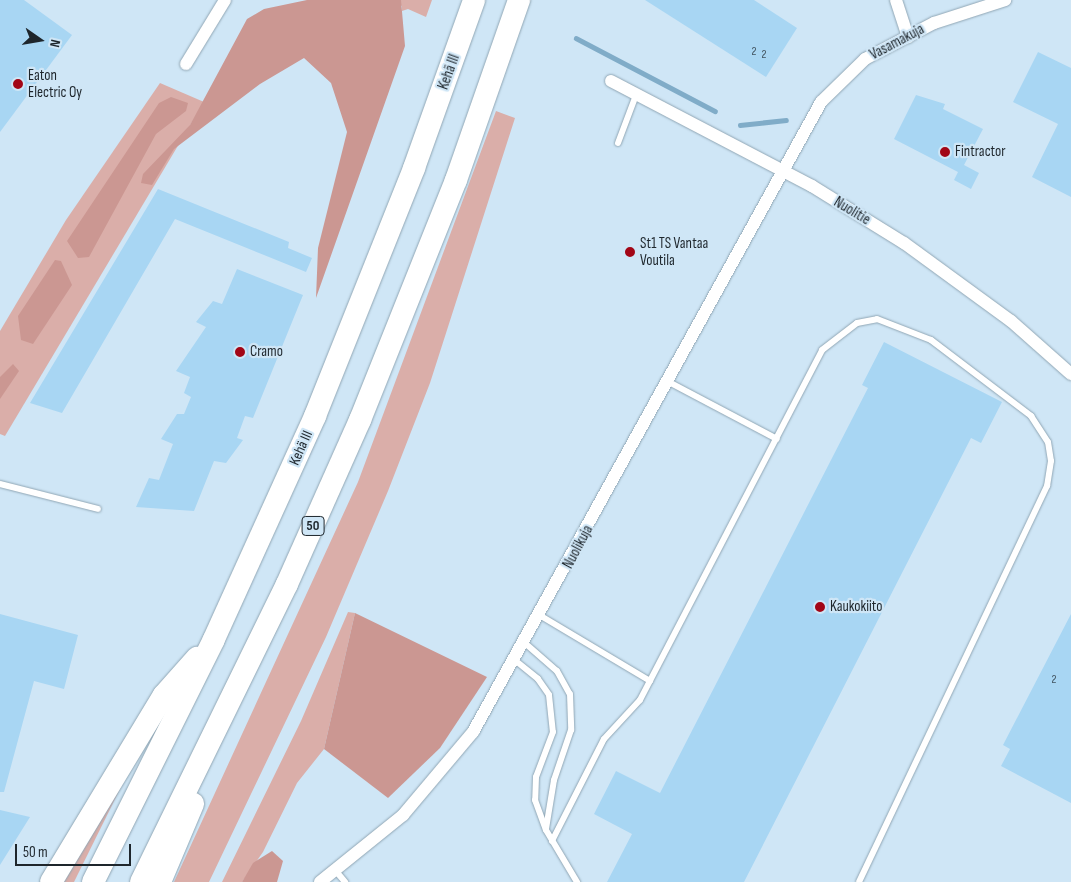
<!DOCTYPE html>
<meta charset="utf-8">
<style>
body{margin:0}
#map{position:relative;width:1071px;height:882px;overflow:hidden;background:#cfe6f6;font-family:"Sofia Sans Condensed",sans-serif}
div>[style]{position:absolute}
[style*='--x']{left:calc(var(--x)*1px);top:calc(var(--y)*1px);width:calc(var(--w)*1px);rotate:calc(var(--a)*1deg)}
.green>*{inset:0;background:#daaea9}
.forest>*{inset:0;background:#cb9792}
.stream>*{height:4.5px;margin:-2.25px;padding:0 2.25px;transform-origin:2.25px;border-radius:2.25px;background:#80acc8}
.building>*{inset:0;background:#a8d6f3}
.roads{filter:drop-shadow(0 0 1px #90a6b4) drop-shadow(0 0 1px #90a6b4)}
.lane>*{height:6px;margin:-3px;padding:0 3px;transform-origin:3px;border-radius:3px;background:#fff}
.street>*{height:12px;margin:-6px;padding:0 6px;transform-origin:6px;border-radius:6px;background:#fff}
.highway>*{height:22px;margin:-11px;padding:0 11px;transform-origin:11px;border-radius:11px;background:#fff}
.dots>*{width:14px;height:14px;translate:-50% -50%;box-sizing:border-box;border:2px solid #cfe6f6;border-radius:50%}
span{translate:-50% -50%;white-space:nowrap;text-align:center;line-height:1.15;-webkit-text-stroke:4.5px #cfe6f6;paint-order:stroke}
.number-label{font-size:12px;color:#40525e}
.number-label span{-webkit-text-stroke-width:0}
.shield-label span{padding:1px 4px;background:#cfe6f6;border:1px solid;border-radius:4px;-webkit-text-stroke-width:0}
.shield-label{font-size:14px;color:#1e262c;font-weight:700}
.street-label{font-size:15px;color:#1e262c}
.poi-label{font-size:15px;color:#1e262c}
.left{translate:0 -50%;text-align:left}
.north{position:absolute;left:15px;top:15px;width:50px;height:50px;-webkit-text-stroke:4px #cfe6f6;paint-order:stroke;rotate:103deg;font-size:14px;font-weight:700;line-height:20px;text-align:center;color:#1e262c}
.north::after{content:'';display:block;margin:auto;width:18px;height:22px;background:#1e262c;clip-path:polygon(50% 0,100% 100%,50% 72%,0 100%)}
.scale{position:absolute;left:15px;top:844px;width:116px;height:22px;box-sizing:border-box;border:2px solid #1e262c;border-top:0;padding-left:6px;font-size:15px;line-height:18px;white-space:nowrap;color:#1e262c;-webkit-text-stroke:4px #cfe6f6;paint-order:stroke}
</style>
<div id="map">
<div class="green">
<div style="clip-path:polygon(389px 0,432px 0,426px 17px,408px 9px,402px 11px,402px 6px)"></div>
<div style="clip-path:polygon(160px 83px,204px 102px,5px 436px,0 434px,0 331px,66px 220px)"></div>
<div style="clip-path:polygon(496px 111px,515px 118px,430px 383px,388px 491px,326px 637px,209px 882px,174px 882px,358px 482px)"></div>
<div style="clip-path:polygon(348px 612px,355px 613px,324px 749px,297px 783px,263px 852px,242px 882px,222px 882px,301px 721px)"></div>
<div style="clip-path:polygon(121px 787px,74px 882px,64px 882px)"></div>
</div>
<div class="forest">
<div style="clip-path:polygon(307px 0,401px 0,405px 46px,316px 298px,318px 248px,347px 132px,331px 83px,304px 58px,260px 84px,174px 149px,152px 185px,141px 183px,143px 174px,190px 125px,247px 19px,264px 9px)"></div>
<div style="clip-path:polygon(171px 97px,188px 103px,186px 111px,156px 134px,89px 257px,78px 258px,67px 241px,159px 103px)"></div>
<div style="clip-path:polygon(55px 260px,61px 261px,72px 285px,33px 344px,21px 340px,18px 316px)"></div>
<div style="clip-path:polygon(13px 364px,19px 371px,0 399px,0 377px)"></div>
<div style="clip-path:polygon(355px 613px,487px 677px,440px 748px,388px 798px,324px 749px)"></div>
<div style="clip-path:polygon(272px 851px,283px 861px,277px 882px,242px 882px,253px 863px)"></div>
</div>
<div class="stream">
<div style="--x:576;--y:38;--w:157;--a:27.7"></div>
<div style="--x:740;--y:125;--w:46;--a:-6.2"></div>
</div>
<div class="building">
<div style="clip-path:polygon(0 0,24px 0,72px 35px,0 132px)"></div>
<div style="clip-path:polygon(645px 0,754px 0,797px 28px,766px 77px)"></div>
<div style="clip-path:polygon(1038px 52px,1071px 68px,1071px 197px,1032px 177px,1058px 124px,1013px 102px)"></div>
<div style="clip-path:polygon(916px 95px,945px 104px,943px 109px,983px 129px,964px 165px,979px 173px,971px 189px,954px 180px,958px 172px,894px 139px)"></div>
<div style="clip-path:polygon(158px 189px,289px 242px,288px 248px,312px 258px,306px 272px,175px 219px,62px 413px,30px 403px)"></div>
<div style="clip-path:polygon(237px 269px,303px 295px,253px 418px,245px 416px,237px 438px,243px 440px,226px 463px,214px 461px,194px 511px,136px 507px,149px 478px,159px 480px,173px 444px,161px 439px,177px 414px,184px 414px,191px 397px,184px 393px,190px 377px,176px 371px,206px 327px,196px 322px,213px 301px,222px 304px)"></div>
<div style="clip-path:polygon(884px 342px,1002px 402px,981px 443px,971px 438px,744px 882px,607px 882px,632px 834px,594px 814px,616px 771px,660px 793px,868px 388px,862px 385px)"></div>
<div style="clip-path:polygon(0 614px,78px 635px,64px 689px,34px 681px,4px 792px,0 792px)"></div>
<div style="clip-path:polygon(1071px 614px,1071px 803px,1001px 766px,1010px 749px,1003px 745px)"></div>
<div style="clip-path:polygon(0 810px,30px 817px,0 865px)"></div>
</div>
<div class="roads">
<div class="lane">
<div style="--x:618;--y:143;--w:51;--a:-69.4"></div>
<div style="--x:667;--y:381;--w:124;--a:27.8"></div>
<div style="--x:0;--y:484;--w:101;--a:14.3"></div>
<div style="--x:541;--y:616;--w:127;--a:30.8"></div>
<div style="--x:526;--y:644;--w:41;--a:41.1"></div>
<div style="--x:557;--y:671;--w:26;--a:61"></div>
<div style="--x:570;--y:694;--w:36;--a:88"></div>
<div style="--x:571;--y:730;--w:53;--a:108.8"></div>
<div style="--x:554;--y:780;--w:50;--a:99.3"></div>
<div style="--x:516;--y:661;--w:28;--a:39"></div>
<div style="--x:538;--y:679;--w:19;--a:55"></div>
<div style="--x:549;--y:695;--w:37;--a:84"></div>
<div style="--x:553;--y:732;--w:48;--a:110.7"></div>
<div style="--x:536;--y:777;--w:23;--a:92"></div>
<div style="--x:535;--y:800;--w:32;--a:70"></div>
<div style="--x:546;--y:830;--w:61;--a:59.2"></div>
<div style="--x:552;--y:841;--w:114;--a:-63"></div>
<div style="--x:604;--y:739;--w:53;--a:-47.3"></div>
<div style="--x:640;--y:700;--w:394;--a:-62.5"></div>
<div style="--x:822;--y:350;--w:44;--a:-37.6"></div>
<div style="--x:857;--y:323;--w:20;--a:-11"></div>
<div style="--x:877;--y:319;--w:58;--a:21.3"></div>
<div style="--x:931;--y:340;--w:126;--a:37.2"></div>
<div style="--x:1031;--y:416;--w:31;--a:57"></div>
<div style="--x:1048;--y:442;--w:19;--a:81"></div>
<div style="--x:1051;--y:461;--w:25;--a:99"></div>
<div style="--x:1047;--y:486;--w:438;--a:115.4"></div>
<div style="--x:335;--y:870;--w:16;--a:50"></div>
</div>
<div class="street">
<div style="--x:896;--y:0;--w:39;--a:72"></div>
<div style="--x:186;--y:64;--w:75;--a:-58.6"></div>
<div style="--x:611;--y:81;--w:227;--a:27.6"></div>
<div style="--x:812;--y:186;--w:108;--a:31.8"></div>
<div style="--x:904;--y:243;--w:132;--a:36.1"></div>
<div style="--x:1011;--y:321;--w:80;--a:41.5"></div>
<div style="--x:320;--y:882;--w:107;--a:-38.9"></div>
<div style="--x:403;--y:815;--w:109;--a:-49.9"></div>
<div style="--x:473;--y:732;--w:720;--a:-61.08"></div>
<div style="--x:821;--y:102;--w:62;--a:-44.3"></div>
<div style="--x:865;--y:59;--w:78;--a:-27.6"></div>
<div style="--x:934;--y:23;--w:75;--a:-17.9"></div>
</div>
<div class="highway">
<div style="--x:51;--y:882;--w:218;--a:-58.9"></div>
<div style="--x:164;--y:695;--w:50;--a:-48.3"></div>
<div style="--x:93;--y:882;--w:271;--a:-63.5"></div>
<div style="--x:214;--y:639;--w:245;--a:-65.6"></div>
<div style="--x:315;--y:416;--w:267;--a:-68.2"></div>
<div style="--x:414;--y:168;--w:178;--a:-70.3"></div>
<div style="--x:141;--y:882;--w:332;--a:-63.9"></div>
<div style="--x:287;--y:584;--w:180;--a:-66"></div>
<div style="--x:360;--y:420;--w:258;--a:-68.2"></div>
<div style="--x:456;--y:180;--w:191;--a:-70.7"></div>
<div style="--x:160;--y:882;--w:85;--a:-67.1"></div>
</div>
</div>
<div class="dots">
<div style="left:18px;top:84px;background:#a20616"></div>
<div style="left:945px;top:152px;background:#a20616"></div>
<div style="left:630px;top:252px;background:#a20616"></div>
<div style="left:240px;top:352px;background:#a20616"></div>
<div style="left:820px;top:607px;background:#a20616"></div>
</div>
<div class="number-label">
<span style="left:754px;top:52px">2</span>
<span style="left:764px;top:55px">2</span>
<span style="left:1054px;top:680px">2</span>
</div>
<div class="shield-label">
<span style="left:313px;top:526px">50</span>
</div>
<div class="street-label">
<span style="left:897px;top:42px;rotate:-28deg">Vasamakuja</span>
<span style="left:449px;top:72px;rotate:-70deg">Kehä III</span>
<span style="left:852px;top:211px;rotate:31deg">Nuolitie</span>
<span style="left:301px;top:448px;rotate:-66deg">Kehä III</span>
<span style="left:578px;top:547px;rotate:-62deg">Nuolikuja</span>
</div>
<div class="poi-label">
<span class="left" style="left:28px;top:84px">Eaton<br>Electric Oy</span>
<span class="left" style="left:955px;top:152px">Fintractor</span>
<span class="left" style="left:640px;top:252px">St1 TS Vantaa<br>Voutila</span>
<span class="left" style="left:250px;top:352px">Cramo</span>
<span class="left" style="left:830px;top:607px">Kaukokiito</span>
</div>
<div class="north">N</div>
<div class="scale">50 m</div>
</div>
